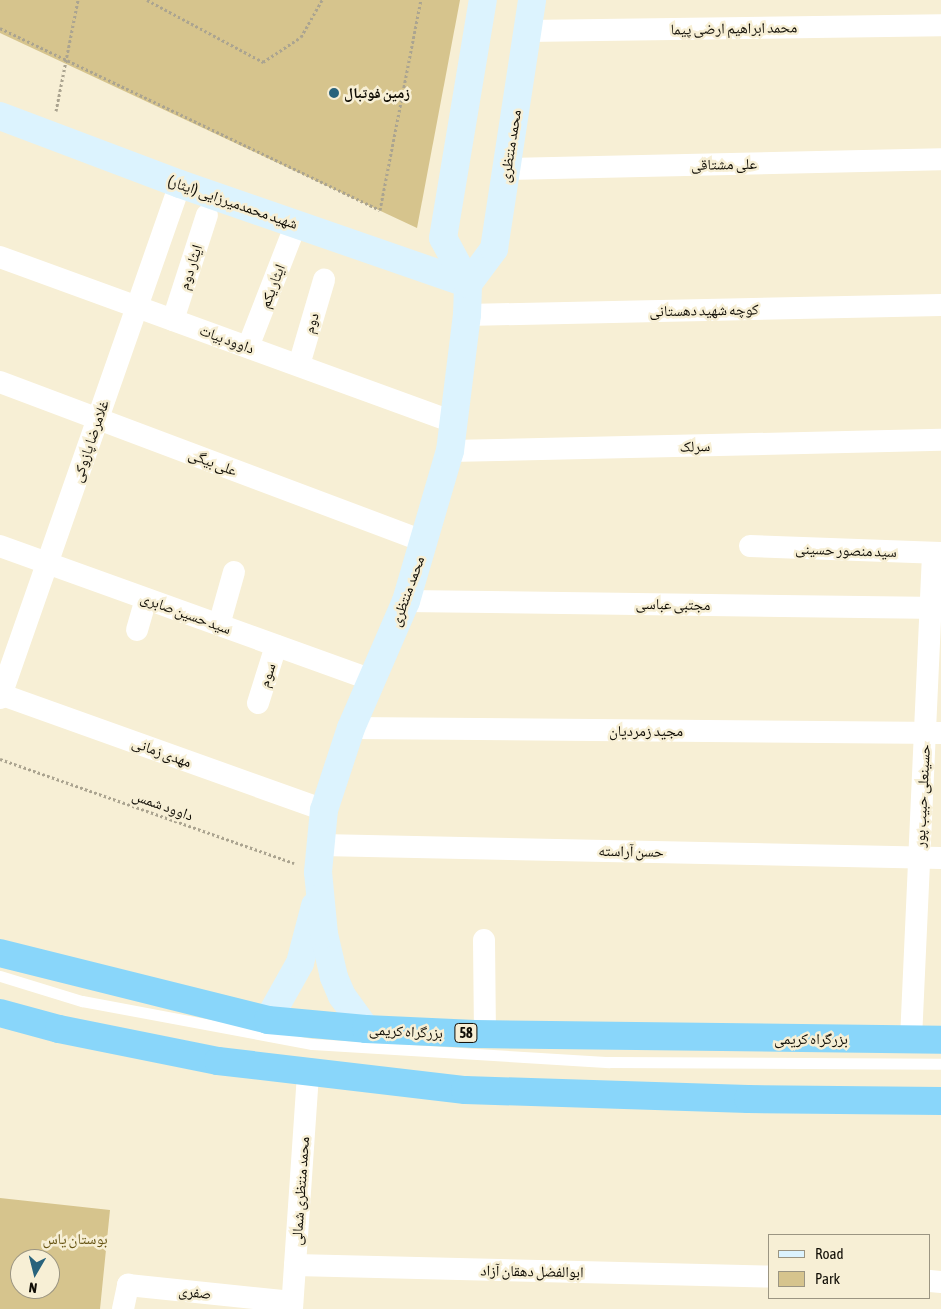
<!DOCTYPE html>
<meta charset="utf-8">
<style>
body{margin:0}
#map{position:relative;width:941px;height:1309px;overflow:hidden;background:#f7efd5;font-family:"Asap Condensed","Noto Naskh Arabic",sans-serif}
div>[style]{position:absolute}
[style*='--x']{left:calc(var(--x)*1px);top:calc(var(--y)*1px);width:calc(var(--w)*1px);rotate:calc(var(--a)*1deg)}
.green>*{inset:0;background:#d6c48d}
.path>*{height:3px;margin-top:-1.5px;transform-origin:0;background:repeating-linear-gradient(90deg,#aba490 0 2.5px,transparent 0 5px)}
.lane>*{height:11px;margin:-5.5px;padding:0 5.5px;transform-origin:5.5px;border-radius:5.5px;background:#fff}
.street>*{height:22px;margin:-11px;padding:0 11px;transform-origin:11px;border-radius:11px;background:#fff}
.secondary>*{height:28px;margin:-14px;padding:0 14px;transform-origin:14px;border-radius:14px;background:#dcf3fe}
.highway>*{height:28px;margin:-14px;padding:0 14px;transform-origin:14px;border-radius:14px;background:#89d6fa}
.dots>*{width:14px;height:14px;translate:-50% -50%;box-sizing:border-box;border:2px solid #f7efd5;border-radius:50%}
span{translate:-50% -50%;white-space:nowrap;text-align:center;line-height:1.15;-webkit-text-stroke:5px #f7efd5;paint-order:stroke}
.shield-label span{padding:1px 4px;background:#f7efd5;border:1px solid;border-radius:4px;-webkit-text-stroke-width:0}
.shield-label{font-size:14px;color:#100d05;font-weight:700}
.street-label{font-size:15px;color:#100d05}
.poi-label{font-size:15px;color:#100d05;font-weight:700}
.left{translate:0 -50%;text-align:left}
.park-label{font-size:15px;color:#675413}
.legend{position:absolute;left:768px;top:1234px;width:162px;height:65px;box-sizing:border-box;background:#f7efd5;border:1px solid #9b9582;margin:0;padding:6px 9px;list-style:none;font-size:15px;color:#100d05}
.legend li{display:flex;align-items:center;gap:10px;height:25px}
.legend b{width:25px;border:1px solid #9b9582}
.north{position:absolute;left:10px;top:1249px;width:50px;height:50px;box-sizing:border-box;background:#f7efd5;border:1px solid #9b9582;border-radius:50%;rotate:188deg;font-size:14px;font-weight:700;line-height:20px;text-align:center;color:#100d05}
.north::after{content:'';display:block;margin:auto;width:18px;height:22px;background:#29637c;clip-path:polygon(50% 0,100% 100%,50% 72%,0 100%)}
</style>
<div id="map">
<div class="green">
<div style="clip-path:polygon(0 0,460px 0,417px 228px,0 33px)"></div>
<div style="clip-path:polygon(evenodd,0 1198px,110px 1210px,100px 1309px,0 1309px,0 1198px,20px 1259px,50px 1259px,50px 1289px,20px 1289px,20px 1259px)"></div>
</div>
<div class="path">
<div style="--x:147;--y:0;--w:132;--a:28.1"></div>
<div style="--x:263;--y:62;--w:45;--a:-33.3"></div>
<div style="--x:301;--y:37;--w:43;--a:-60.4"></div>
<div style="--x:0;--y:28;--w:421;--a:25.6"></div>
<div style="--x:380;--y:210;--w:214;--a:-79"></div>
<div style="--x:56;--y:111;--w:113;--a:-78.8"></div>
<div style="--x:0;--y:759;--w:312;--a:19.5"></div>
</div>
<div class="lane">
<div style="--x:0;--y:976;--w:86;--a:17"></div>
<div style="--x:82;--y:1001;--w:234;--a:10.6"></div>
<div style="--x:312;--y:1044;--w:298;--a:3.5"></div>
<div style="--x:609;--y:1062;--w:332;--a:0.3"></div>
</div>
<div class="street">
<div style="--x:527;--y:31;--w:414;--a:-0.8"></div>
<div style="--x:506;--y:169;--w:435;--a:-1.3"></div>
<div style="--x:0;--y:257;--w:482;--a:20"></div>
<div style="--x:467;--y:315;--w:474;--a:-1.2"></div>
<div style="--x:173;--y:320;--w:110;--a:-72.1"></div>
<div style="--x:248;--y:347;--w:132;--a:-68.7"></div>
<div style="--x:299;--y:365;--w:89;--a:-73.6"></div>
<div style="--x:0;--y:382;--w:454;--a:20.6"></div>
<div style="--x:450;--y:451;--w:491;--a:-1.3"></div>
<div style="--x:0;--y:546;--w:395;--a:19.8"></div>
<div style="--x:750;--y:546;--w:191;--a:2.1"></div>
<div style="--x:406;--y:601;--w:535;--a:0.75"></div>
<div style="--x:219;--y:625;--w:55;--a:-74.2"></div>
<div style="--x:137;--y:630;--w:32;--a:-74"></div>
<div style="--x:0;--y:694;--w:344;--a:19.7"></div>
<div style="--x:0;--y:698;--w:545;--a:-70.7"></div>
<div style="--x:258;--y:703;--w:60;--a:-72.5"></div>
<div style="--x:351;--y:728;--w:590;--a:0.49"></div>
<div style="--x:321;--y:845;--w:620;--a:1.2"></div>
<div style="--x:484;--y:940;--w:94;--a:89.4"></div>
<div style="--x:911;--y:1039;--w:486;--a:-87.4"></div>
<div style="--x:295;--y:1265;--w:475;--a:1.4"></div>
<div style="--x:930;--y:1281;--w:11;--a:5"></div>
<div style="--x:123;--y:1309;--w:25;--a:-78"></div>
<div style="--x:128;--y:1285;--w:165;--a:5.9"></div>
<div style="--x:292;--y:1309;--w:237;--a:-86.1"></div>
</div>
<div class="secondary">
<div style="--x:0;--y:116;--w:192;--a:20.7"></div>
<div style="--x:180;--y:184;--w:305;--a:19.1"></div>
<div style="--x:468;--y:284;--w:44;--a:-53.4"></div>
<div style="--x:494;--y:249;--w:252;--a:-81.3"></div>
<div style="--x:268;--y:1020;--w:65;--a:-60.7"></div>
<div style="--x:300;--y:963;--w:59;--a:-75.3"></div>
<div style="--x:366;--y:1029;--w:41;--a:-126"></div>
<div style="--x:342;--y:996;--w:21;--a:-113"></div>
<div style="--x:334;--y:977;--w:44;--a:-103.1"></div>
<div style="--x:324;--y:934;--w:62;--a:-95.5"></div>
<div style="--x:318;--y:872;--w:62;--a:-84.5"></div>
<div style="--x:324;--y:810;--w:86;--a:-71.8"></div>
<div style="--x:351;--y:728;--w:138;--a:-66.6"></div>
<div style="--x:406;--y:601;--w:156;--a:-73.7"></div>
<div style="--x:450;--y:451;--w:137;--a:-82.9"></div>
<div style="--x:467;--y:315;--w:31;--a:-88"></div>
<div style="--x:468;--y:284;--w:52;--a:-118.5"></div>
<div style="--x:443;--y:238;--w:241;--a:-80.5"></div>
</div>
<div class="highway">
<div style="--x:0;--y:953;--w:276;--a:14"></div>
<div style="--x:268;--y:1020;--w:98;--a:5.2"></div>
<div style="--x:366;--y:1029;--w:109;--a:2.6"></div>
<div style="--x:475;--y:1034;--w:466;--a:0.7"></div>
<div style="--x:0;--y:1013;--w:61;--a:15.2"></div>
<div style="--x:59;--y:1029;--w:162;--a:11.4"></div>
<div style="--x:218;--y:1061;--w:249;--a:6.7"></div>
<div style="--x:465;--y:1090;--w:283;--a:1.8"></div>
<div style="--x:748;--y:1099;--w:193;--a:0.6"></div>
</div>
<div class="dots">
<div style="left:334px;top:93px;background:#29637c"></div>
</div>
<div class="shield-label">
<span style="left:466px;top:1033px">58</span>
</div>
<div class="street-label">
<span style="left:734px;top:28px;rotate:-1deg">محمد ابراهیم ارضی پیما</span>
<span style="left:510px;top:146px;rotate:-81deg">محمد منتظری</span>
<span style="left:724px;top:164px;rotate:-1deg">علی مشتاقی</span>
<span style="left:233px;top:202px;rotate:19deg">شهید محمدمیرزایی (ایثار)</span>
<span style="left:190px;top:267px;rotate:-72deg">ایثار دوم</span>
<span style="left:272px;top:286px;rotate:-69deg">ایثار یکم</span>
<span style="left:704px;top:310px;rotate:-1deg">کوچه شهید دهستانی</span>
<span style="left:311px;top:323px;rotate:-74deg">دوم</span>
<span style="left:227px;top:339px;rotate:20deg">داوود بیات</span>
<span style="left:90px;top:441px;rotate:-71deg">غلامرضا پازوکی</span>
<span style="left:695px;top:446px;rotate:-1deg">سرلک</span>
<span style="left:213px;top:462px;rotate:21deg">علی بیگی</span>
<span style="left:846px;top:550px;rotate:2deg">سید منصور حسینی</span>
<span style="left:407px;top:591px;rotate:-70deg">محمد منتظری</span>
<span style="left:673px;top:604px;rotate:1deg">مجتبی عباسی</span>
<span style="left:186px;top:613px;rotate:20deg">سید حسین صابری</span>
<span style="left:267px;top:675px;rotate:-72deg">سوم</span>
<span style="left:646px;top:731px">مجید زمردیان</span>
<span style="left:162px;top:752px;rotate:20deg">مهدی زمانی</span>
<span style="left:922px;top:796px;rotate:-87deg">حسینعلی حبیب پور</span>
<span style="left:163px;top:805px;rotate:20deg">داوود شمس</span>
<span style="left:631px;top:851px;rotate:1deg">حسن آراسته</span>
<span style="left:406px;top:1031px;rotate:3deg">بزرگراه کریمی</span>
<span style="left:811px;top:1039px">بزرگراه کریمی</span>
<span style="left:300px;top:1191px;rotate:-86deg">محمد منتظری شمالی</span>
<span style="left:532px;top:1271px;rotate:1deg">ابوالفضل دهقان آزاد</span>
<span style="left:195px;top:1292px;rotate:6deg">صفری</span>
</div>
<div class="poi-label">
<span class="left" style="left:344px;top:93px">زمین فوتبال</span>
</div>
<div class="park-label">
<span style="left:75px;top:1239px">بوستان یاس</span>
</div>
<ul class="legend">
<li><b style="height:6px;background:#dcf3fe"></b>Road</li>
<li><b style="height:14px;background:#d6c48d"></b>Park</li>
</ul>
<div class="north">N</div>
</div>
